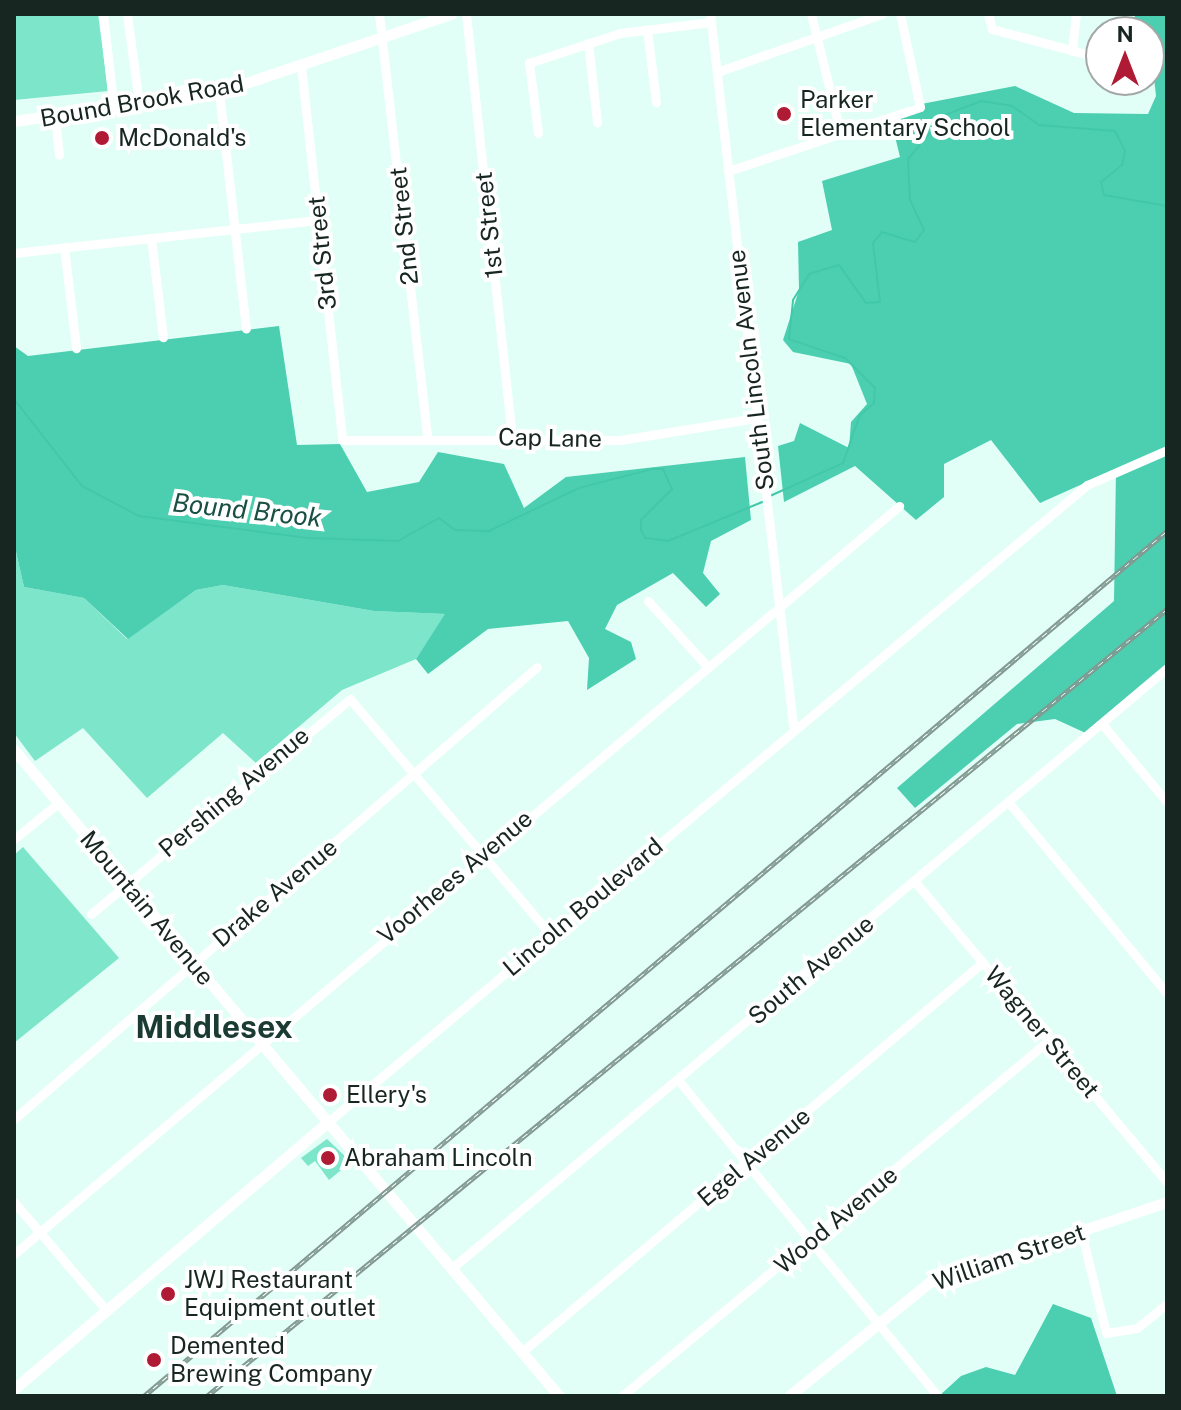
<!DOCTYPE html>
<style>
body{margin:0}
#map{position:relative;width:1181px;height:1410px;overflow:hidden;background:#e1fff6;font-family:"Public Sans",sans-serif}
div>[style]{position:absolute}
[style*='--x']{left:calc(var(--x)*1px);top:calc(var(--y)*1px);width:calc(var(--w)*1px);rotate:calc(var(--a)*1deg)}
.green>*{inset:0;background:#7ce5ca}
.forest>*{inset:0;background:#4ccfb1}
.stream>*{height:2px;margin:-1px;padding:0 1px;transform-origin:1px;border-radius:1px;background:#42c8a9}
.minor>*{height:9px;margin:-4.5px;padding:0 4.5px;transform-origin:4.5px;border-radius:4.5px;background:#fff}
.major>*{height:11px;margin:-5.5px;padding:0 5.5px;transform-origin:5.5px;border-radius:5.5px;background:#fff}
.rail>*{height:5px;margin-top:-2.5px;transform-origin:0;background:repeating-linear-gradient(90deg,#fff 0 6px,#829992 0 12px);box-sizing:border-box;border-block:2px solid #829992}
.dots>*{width:22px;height:22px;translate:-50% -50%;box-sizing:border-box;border:4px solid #fff;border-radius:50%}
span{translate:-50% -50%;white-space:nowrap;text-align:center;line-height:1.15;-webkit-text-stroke:8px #fff;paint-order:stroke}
.poi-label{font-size:24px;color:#182622}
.left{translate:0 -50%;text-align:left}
.street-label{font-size:24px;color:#182622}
.water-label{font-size:26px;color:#1a5044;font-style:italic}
.district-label{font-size:32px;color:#1a3b32;font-weight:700}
.frame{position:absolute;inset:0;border:16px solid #182622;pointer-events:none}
.north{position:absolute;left:1085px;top:16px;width:80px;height:80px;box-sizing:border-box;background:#fff;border:2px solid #a3a8a7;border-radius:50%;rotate:0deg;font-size:22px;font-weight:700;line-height:32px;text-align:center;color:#182622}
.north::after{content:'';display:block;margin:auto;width:28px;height:36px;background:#af1b35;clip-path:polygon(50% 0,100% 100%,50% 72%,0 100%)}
</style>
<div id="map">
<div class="green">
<div style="clip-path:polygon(14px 14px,98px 14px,108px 91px,14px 100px)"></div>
<div style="clip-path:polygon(14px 543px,24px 587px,84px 598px,127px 639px,196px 590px,223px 585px,374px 611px,446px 614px,416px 659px,342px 690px,256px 763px,223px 733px,147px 798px,83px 728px,35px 761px,14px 733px)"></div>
<div style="clip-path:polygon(23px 847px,119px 958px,14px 1043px,14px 855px)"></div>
<div style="clip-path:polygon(327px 1139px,351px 1162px,329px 1180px,315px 1161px,308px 1166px,301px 1158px)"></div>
</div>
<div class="forest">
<div style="clip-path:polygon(1134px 14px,1167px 14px,1167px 670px,1090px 735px,1055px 719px,1017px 724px,915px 808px,897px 788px,1114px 601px,1116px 469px,1040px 503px,991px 440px,944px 464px,944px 497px,916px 520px,855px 466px,784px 502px,778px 446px,794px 441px,800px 423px,849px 448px,851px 422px,867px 404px,851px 364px,793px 352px,783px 340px,799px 290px,798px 242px,832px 230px,822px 181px,900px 157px,891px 120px,911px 106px,1015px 86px,1074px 113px,1148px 114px,1156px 96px,1149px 32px,1139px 32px)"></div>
<div style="clip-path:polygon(279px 326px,297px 445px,340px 444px,367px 492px,419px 482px,438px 452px,504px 464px,524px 508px,566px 477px,745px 457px,751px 520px,711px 541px,703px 573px,720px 594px,706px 607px,673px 573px,617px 605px,605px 629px,631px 642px,636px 659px,587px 690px,589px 658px,568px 621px,488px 629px,428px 674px,416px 659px,445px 614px,374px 611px,223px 585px,196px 590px,128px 639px,84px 598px,24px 587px,14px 543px,14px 346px,28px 356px)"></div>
<div style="clip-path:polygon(1053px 1304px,1091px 1318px,1117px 1396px,939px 1396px,961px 1376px,986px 1367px,1015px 1375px)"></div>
</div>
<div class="stream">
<div style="--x:14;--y:399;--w:110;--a:52"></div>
<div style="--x:82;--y:486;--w:64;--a:27.8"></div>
<div style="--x:139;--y:516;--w:170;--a:7.4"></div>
<div style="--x:308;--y:538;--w:90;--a:1.9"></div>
<div style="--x:398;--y:541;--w:47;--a:-29.3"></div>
<div style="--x:439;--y:518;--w:20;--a:37"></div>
<div style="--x:455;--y:530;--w:34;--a:2"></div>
<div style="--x:489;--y:531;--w:100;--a:-25.5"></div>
<div style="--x:579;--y:488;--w:75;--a:-14.6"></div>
<div style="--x:652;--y:469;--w:11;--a:0"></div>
<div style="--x:663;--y:469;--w:22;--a:66"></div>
<div style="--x:672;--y:489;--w:44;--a:135"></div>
<div style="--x:641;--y:520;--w:10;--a:90"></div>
<div style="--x:641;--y:530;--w:9;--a:63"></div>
<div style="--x:645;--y:538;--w:23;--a:7"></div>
<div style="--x:668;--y:541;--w:102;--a:-22.5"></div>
<div style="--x:770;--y:496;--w:80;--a:-24.3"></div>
<div style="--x:843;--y:463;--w:51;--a:-70.5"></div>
<div style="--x:860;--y:415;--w:18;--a:-41"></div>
<div style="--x:874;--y:403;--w:15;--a:-86"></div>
<div style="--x:875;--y:388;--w:42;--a:-135"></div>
<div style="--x:845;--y:358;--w:59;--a:-161.3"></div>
<div style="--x:789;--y:339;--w:39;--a:-84"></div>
<div style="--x:793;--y:300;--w:31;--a:-58"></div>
<div style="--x:809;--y:274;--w:31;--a:-17"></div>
<div style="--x:839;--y:265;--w:47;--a:54.6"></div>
<div style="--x:866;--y:303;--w:14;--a:-4"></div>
<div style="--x:880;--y:302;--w:59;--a:-96.8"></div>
<div style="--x:873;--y:243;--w:14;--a:-51"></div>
<div style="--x:882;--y:232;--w:34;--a:17"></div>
<div style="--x:915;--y:242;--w:15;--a:-53"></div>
<div style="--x:924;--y:230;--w:33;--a:-115"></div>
<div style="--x:910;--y:200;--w:41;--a:-92.8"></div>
<div style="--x:908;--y:159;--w:57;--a:-49.9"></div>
<div style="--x:945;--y:115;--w:39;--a:-21"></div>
<div style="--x:981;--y:101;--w:31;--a:9"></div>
<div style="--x:1012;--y:106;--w:33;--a:35"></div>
<div style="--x:1039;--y:125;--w:76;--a:4.5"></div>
<div style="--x:1115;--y:131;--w:22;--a:63"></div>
<div style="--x:1125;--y:151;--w:14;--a:102"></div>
<div style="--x:1122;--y:165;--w:27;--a:141"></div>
<div style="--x:1101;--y:182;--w:13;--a:77"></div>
<div style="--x:1104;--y:195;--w:64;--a:9.9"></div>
</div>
<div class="minor">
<div style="--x:103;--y:14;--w:97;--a:83.5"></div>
<div style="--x:127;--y:14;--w:91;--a:82.4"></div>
<div style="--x:379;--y:14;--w:427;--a:83.5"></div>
<div style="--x:466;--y:14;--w:424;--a:83.8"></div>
<div style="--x:710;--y:14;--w:716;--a:83.34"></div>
<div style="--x:811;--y:14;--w:121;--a:76.1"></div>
<div style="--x:988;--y:14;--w:16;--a:75"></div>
<div style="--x:992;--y:29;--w:113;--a:14.9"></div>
<div style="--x:647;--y:29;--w:74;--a:83"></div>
<div style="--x:588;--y:43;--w:80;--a:83.5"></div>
<div style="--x:1072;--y:51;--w:37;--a:-84"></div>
<div style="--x:301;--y:66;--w:376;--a:83.7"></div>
<div style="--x:342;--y:440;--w:278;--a:0"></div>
<div style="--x:620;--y:440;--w:138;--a:-9.2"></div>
<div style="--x:717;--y:72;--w:175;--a:-19.4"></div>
<div style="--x:219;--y:92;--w:238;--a:83.5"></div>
<div style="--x:55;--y:117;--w:38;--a:84"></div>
<div style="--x:538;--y:133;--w:71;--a:-97.3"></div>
<div style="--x:529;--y:63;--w:96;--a:-18.2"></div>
<div style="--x:620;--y:33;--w:92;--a:-6.9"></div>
<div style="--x:728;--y:171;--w:202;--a:-18.4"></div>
<div style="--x:920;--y:107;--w:95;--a:-102.1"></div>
<div style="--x:151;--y:238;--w:100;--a:83.1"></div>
<div style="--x:64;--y:247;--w:102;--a:83.2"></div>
<div style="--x:14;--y:253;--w:307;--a:-6.2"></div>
<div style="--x:648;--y:601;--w:86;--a:47.8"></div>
<div style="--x:1102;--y:724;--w:102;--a:50.2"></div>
<div style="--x:1009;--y:803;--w:247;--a:50.3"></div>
<div style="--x:14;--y:839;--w:57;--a:-39.3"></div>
<div style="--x:916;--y:883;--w:390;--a:50"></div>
<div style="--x:91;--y:914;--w:337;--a:-39.7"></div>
<div style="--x:350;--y:699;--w:310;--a:49.6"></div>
<div style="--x:679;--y:1081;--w:408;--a:50.6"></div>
<div style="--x:14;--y:1119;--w:691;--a:-40.84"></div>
<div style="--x:328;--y:1122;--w:991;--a:-40.01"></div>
<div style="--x:1087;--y:485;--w:87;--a:-23.6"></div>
<div style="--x:14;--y:1202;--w:142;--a:49.6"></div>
<div style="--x:1081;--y:1231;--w:105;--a:76.2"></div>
<div style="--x:1106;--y:1333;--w:31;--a:-9"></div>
<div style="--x:1137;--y:1328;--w:38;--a:-39"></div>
<div style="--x:14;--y:1254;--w:1159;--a:-40.2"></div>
<div style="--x:452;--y:1268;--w:933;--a:-40"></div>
<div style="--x:523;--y:1351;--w:602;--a:-40.22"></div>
<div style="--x:622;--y:1396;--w:555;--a:-39.81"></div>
</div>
<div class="major">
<div style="--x:14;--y:121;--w:207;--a:-8.1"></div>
<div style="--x:219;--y:92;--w:245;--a:-18.6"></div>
<div style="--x:14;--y:750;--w:845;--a:49.85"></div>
<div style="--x:14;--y:1389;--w:412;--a:-40.4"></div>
<div style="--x:789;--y:1396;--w:181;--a:-39"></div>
<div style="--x:930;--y:1282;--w:250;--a:-18.7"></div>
</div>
<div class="rail">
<div style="--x:144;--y:1396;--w:1340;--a:-40.22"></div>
<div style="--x:207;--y:1396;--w:1241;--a:-39.34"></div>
</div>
<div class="dots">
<div style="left:784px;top:114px;background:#af1b35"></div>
<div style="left:102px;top:138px;background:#af1b35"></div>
<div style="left:330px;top:1095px;background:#af1b35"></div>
<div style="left:328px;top:1158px;background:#af1b35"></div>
<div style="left:168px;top:1294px;background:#af1b35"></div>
<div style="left:154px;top:1360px;background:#af1b35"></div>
</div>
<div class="poi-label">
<span class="left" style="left:800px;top:114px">Parker<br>Elementary School</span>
<span class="left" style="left:118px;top:138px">McDonald's</span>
<span class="left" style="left:346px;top:1095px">Ellery's</span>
<span class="left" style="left:344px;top:1158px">Abraham Lincoln</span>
<span class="left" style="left:184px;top:1294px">JWJ Restaurant<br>Equipment outlet</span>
<span class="left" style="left:170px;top:1360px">Demented<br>Brewing Company</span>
</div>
<div class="street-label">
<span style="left:142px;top:101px;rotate:-10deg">Bound Brook Road</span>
<span style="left:489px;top:225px;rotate:-96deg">1st Street</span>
<span style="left:404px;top:226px;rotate:-96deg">2nd Street</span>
<span style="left:322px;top:253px;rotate:-96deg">3rd Street</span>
<span style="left:751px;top:370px;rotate:-97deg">South Lincoln Avenue</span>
<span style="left:550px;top:438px;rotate:1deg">Cap Lane</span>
<span style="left:234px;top:792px;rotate:-40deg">Pershing Avenue</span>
<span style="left:455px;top:877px;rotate:-40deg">Voorhees Avenue</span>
<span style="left:275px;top:893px;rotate:-40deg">Drake Avenue</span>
<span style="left:583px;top:907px;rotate:-40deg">Lincoln Boulevard</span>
<span style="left:147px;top:908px;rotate:50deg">Mountain Avenue</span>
<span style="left:811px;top:970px;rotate:-40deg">South Avenue</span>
<span style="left:1042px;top:1032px;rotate:50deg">Wagner Street</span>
<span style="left:754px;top:1157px;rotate:-40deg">Egel Avenue</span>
<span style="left:836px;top:1220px;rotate:-40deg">Wood Avenue</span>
<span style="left:1009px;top:1257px;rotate:-19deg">William Street</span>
</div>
<div class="water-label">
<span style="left:247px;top:510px;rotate:6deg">Bound Brook</span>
</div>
<div class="district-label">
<span style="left:214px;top:1027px">Middlesex</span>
</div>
<div class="frame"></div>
<div class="north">N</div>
</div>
